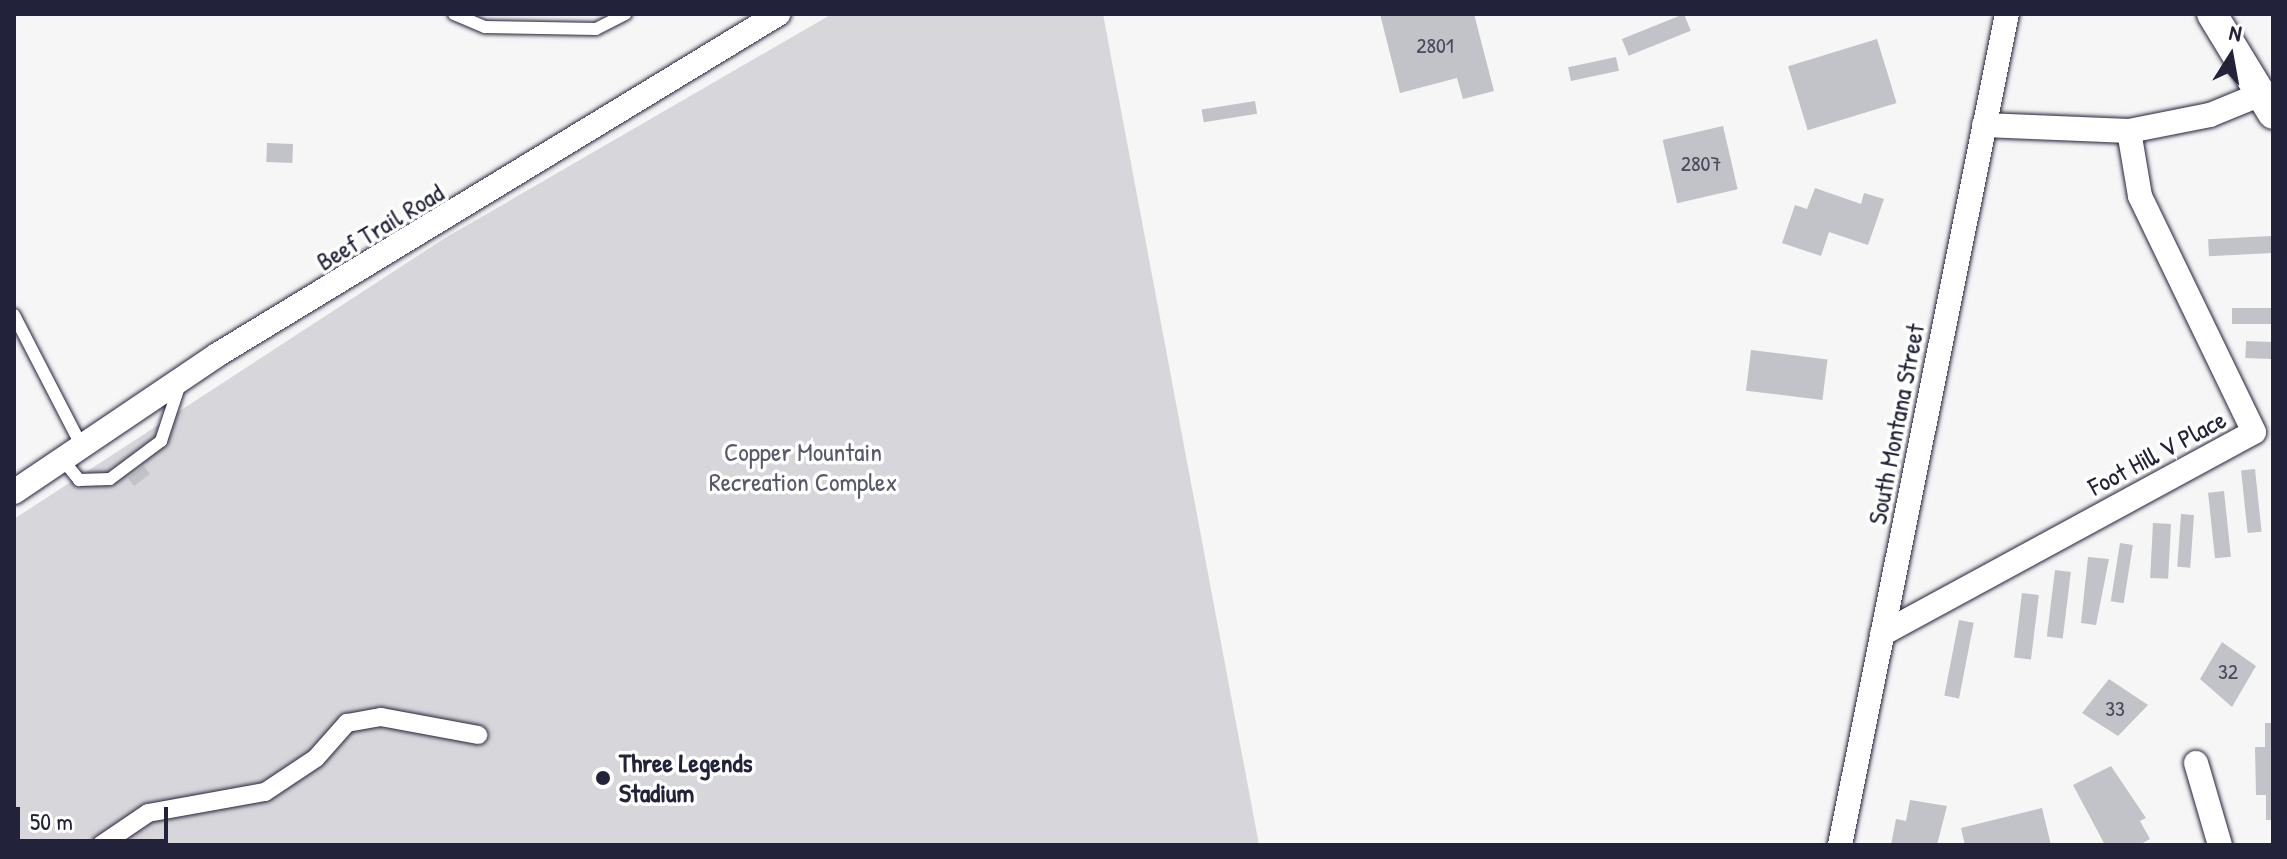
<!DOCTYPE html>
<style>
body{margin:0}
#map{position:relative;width:2287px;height:859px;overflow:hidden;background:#f6f6f7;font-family:"Patrick Hand",sans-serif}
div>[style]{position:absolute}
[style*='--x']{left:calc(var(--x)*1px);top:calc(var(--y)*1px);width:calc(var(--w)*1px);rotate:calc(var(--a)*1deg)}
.green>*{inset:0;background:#d7d7db}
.building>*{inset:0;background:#c2c2c9;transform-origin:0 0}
.roads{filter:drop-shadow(0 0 2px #22223b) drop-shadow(0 0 2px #22223b)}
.service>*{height:12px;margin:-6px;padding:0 6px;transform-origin:6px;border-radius:6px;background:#fff}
.pedestrian>*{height:18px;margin:-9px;padding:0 9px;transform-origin:9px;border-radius:9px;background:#fff}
.minor>*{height:24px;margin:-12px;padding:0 12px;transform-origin:12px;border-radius:12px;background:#fff}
.tertiary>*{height:30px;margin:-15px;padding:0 15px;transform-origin:15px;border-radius:15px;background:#fff}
.dots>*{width:22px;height:22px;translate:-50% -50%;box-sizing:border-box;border:4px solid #fff;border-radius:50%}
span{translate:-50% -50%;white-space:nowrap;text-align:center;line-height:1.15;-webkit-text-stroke:7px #fff;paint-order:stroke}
.number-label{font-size:22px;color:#4a4a5e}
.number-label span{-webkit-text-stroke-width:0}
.street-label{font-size:26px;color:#22223b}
.park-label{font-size:26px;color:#58586b}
.poi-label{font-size:26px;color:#22223b;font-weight:700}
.left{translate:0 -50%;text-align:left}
.frame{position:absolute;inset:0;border:16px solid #22223b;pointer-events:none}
.north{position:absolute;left:2191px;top:16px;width:80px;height:80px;-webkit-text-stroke:6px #fff;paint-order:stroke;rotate:11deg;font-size:22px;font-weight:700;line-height:32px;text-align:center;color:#22223b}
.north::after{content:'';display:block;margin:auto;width:28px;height:36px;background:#22223b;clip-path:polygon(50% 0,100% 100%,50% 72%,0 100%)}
.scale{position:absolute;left:16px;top:807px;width:152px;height:36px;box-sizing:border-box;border:4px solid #22223b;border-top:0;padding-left:10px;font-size:24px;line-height:28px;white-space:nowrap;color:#22223b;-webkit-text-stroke:6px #fff;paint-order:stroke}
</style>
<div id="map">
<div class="green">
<div style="clip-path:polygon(832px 14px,1103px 14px,1259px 845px,14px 845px,14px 519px,445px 238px)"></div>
</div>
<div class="building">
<div style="clip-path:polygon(1380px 14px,1474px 14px,1494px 91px,1463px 99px,1457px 78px,1400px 93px)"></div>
<div style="left:1684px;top:14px;width:18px;height:67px;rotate:68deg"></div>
<div style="left:1877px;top:39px;width:67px;height:93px;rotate:73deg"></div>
<div style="left:1616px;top:57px;width:14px;height:49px;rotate:78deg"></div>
<div style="left:1255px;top:101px;width:13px;height:54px;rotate:81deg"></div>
<div style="left:1723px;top:126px;width:65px;height:62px;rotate:77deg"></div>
<div style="left:267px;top:143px;width:26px;height:19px;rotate:2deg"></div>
<div style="clip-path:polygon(1815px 188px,1861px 204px,1864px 193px,1884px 199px,1868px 245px,1829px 232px,1821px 256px,1782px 243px,1795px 205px,1807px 209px)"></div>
<div style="left:2271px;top:236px;width:17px;height:63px;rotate:87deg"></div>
<div style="left:2232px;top:308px;width:41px;height:16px"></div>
<div style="left:2246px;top:341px;width:27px;height:17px;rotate:2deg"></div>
<div style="left:1751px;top:350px;width:77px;height:41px;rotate:7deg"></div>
<div style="left:144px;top:466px;width:10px;height:20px;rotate:53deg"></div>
<div style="left:2255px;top:469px;width:63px;height:14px;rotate:84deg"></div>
<div style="left:2224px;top:491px;width:66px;height:16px;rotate:84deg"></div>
<div style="left:2181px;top:514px;width:13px;height:53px;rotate:4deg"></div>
<div style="left:2153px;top:523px;width:18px;height:55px;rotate:3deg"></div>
<div style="left:2120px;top:543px;width:13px;height:59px;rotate:9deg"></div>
<div style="clip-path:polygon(2088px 557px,2109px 559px,2096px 625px,2081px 623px)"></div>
<div style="left:2055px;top:570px;width:16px;height:67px;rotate:7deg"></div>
<div style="left:2022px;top:593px;width:17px;height:65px;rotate:7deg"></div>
<div style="left:1959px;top:620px;width:15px;height:77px;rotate:11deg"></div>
<div style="clip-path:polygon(2222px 642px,2256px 666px,2232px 707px,2200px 679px)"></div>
<div style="clip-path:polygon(2109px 679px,2148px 705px,2118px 736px,2082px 713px)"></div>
<div style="clip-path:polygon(2265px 723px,2273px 723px,2273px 820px,2266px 820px,2266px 795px,2256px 795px,2255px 747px,2265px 747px)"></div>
<div style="clip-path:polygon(2111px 766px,2146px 818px,2140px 821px,2150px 839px,2139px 845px,2105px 845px,2073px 785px)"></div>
<div style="clip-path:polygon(1910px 800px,1947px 806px,1937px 845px,1891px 845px,1896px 819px,1906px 821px)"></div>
<div style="clip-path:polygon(2042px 808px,2051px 845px,1965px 845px,1961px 828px)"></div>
</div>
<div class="roads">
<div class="service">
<div style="--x:454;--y:14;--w:34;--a:23"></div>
<div style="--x:485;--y:27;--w:111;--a:1"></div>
<div style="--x:596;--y:29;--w:33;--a:-27"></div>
<div style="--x:14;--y:315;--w:148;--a:62.7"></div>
<div style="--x:63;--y:460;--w:26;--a:51"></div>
<div style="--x:79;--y:480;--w:31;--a:-2"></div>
<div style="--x:110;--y:479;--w:64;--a:-36.7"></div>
<div style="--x:161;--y:441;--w:63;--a:-71.6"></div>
</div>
<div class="pedestrian">
<div style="--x:101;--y:845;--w:57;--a:-34.2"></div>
<div style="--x:148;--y:813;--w:119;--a:-10.2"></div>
<div style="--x:265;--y:792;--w:61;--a:-33.7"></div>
<div style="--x:316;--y:758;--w:47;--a:-48.5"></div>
<div style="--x:347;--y:723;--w:35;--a:-10"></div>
<div style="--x:381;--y:717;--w:99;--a:10.5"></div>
</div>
<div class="minor">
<div style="--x:1984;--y:125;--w:145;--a:2.4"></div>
<div style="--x:2129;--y:131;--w:83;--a:-11.2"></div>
<div style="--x:2210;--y:115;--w:55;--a:-22.4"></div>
<div style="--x:14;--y:492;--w:245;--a:-34"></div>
<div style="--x:217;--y:355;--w:657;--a:-31.29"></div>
<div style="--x:1882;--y:634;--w:423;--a:-28.5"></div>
<div style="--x:2254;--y:432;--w:262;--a:-115.8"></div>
<div style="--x:2140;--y:196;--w:66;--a:-99.6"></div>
<div style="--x:2196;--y:763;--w:85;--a:73.7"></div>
<div style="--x:1840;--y:845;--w:848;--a:-78.64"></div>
</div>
<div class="tertiary">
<div style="--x:2212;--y:14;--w:117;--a:58.6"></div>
</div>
</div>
<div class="dots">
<div style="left:603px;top:778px;background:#22223b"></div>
</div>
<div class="number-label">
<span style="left:1435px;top:46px">2801</span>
<span style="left:1701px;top:164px">2807</span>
<span style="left:2228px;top:672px">32</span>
<span style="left:2115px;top:709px">33</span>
</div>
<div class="street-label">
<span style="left:380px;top:227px;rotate:-31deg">Beef Trail Road</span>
<span style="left:1896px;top:424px;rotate:-79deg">South Montana Street</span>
<span style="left:2157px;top:453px;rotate:-28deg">Foot Hill V Place</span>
</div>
<div class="park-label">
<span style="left:803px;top:467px">Copper Mountain<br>Recreation Complex</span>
</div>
<div class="poi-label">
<span class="left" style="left:619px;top:778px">Three Legends<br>Stadium</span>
</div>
<div class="frame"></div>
<div class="north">N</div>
<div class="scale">50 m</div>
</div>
